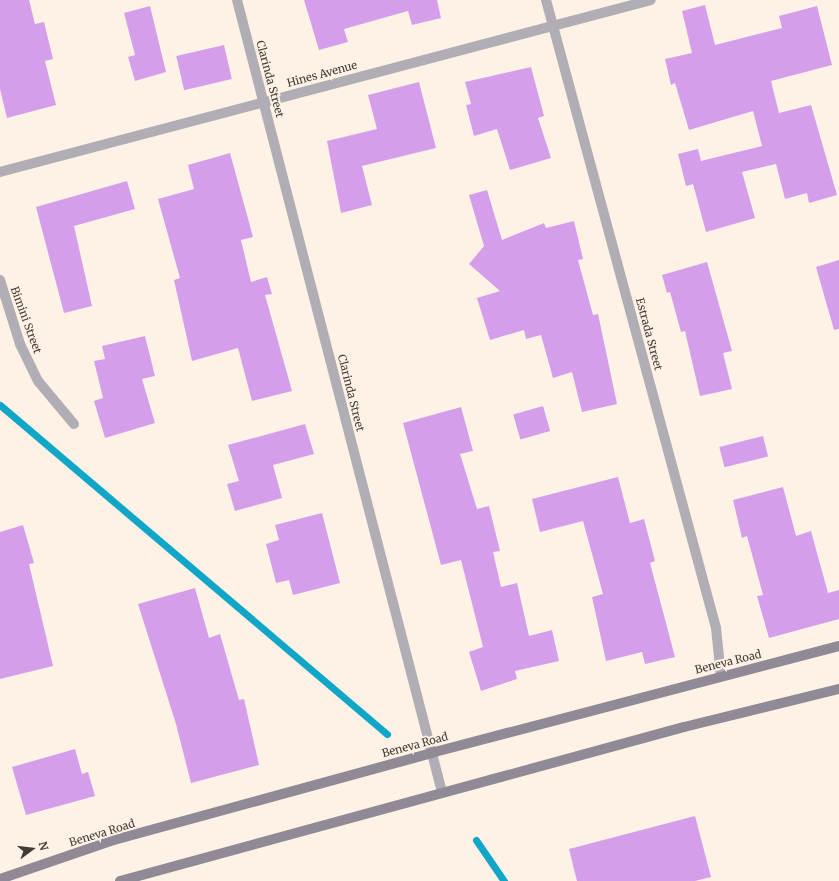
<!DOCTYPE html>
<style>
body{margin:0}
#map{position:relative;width:839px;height:881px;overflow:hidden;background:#fef2e6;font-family:Merriweather,serif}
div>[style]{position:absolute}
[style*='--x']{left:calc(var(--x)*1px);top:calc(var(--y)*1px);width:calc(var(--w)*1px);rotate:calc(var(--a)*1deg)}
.stream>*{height:7px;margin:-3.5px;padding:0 3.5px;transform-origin:3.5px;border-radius:3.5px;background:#10a6c8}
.building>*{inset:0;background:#d49eea;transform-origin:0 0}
.street>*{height:10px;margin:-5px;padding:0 5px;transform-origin:5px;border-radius:5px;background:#b0adb4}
.secondary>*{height:10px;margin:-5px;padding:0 5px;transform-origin:5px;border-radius:5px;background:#8f8a95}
span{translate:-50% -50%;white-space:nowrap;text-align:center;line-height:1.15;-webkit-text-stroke:4px #fef2e6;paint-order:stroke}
.street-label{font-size:11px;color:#413b35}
.north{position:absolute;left:12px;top:829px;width:40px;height:40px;-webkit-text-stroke:3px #fef2e6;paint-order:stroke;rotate:75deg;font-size:11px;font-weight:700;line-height:16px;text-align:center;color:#413b35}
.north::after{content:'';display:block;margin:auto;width:14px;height:18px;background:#413b35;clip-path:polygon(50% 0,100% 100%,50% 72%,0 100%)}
</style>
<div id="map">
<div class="stream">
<div style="--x:0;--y:405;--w:508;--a:40.37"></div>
<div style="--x:476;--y:840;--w:50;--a:55.7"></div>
</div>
<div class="building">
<div style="clip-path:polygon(0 0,29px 0,35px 24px,44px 22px,53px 59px,45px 61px,56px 105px,7px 118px,0 89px)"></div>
<div style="clip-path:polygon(304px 0,437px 0,441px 18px,412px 25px,408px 11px,344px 29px,348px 42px,319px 50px)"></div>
<div style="clip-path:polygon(705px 5px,715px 45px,782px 28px,779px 16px,817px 6px,832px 65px,771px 81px,779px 113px,811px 105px,837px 195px,809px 203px,807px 193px,785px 199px,776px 164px,742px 172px,755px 218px,706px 232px,693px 184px,686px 186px,678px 154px,698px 149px,701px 161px,762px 146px,753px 111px,689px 130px,675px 83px,671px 85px,665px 59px,692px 53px,682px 11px)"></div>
<div style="clip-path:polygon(150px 6px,166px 72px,135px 81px,128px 57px,135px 55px,124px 13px)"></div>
<div style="left:224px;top:45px;width:35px;height:49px;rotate:77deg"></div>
<div style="clip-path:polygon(531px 67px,544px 116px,538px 118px,551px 158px,510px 170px,497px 129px,474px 136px,466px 105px,471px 104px,465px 82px)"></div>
<div style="clip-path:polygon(419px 82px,436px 148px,362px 166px,372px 205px,341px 213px,327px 141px,377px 129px,368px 95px)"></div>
<div style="clip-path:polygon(230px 153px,253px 237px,241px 240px,251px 282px,267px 277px,272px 294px,265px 295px,292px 391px,252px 401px,238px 348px,192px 361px,174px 280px,180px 278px,158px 199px,194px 189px,188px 165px)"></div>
<div style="clip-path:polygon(127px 181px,135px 209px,74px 226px,92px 306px,64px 313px,36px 207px)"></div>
<div style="clip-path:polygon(487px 190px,502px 240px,544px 223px,546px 228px,574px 221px,583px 259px,578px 260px,593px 315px,598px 314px,617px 404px,582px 412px,572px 372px,553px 378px,541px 335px,526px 339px,524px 330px,490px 340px,477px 298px,500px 291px,469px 264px,484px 246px,469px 195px)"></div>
<div style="clip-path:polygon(839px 260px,839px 329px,834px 330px,816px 267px)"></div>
<div style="clip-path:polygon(707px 262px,732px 351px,723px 353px,732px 389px,700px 396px,685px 331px,681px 332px,670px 292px,667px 293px,662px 275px)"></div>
<div style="clip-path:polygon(145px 336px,155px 376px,142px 379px,155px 423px,105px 438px,94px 401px,103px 398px,94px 361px,105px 359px,102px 346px)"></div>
<div style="left:543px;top:406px;width:26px;height:31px;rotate:74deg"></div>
<div style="clip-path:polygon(461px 407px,473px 451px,460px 454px,477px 509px,489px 506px,500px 551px,493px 552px,501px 587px,517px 583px,529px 636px,552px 630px,559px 661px,515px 671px,517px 679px,481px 691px,469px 652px,483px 647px,461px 560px,441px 565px,403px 423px)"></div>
<div style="clip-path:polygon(305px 424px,314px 454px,273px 465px,282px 498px,235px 511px,227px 484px,239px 481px,228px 445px)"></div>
<div style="left:763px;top:436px;width:21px;height:45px;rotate:76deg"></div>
<div style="clip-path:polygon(618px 477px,630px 523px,644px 519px,655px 561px,650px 563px,675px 657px,645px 664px,642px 652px,606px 661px,592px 597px,603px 594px,583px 521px,540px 532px,532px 499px)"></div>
<div style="clip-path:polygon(783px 487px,796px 536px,811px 531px,828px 593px,839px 590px,839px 619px,769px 638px,757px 596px,763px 595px,747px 536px,742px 538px,733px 500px)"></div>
<div style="clip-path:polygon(322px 513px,340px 583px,293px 595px,289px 580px,276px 583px,266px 544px,279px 540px,275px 525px)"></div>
<div style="clip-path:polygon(23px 525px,34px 563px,29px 564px,53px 666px,0 679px,0 532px)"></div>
<div style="clip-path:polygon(195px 588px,209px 638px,220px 634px,239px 700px,244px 699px,259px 765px,191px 783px,176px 724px,138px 604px)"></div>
<div style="clip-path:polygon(75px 749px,82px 774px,88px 772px,95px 796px,26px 815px,12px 767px)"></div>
<div style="clip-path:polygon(695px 816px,711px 877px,695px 881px,577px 881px,569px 849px)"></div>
</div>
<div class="street">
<div style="--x:237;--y:0;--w:818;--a:75.49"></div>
<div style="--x:546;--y:0;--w:651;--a:74.85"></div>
<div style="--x:716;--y:628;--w:48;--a:84.1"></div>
<div style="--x:0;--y:172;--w:673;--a:-14.8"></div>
<div style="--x:0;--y:280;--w:67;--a:72.6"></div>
<div style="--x:20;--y:344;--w:41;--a:64.1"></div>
<div style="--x:38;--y:381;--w:56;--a:50.1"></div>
</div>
<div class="secondary">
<div style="--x:0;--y:879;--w:120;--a:-18.9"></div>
<div style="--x:114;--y:840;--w:329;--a:-15.3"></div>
<div style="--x:431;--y:753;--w:422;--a:-14.7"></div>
<div style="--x:120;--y:881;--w:585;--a:-15.27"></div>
<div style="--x:684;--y:727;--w:160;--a:-13.8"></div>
</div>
<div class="street-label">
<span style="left:322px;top:74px;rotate:-15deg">Hines Avenue</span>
<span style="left:270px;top:79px;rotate:75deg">Clarinda Street</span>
<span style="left:26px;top:320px;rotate:70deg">Bimini Street</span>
<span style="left:649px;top:334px;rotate:75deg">Estrada Street</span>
<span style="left:351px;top:393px;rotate:76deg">Clarinda Street</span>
<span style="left:728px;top:662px;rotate:-14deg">Beneva Road</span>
<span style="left:415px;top:745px;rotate:-15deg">Beneva Road</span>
<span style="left:102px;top:833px;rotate:-17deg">Beneva Road</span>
</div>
<div class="north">N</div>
</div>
